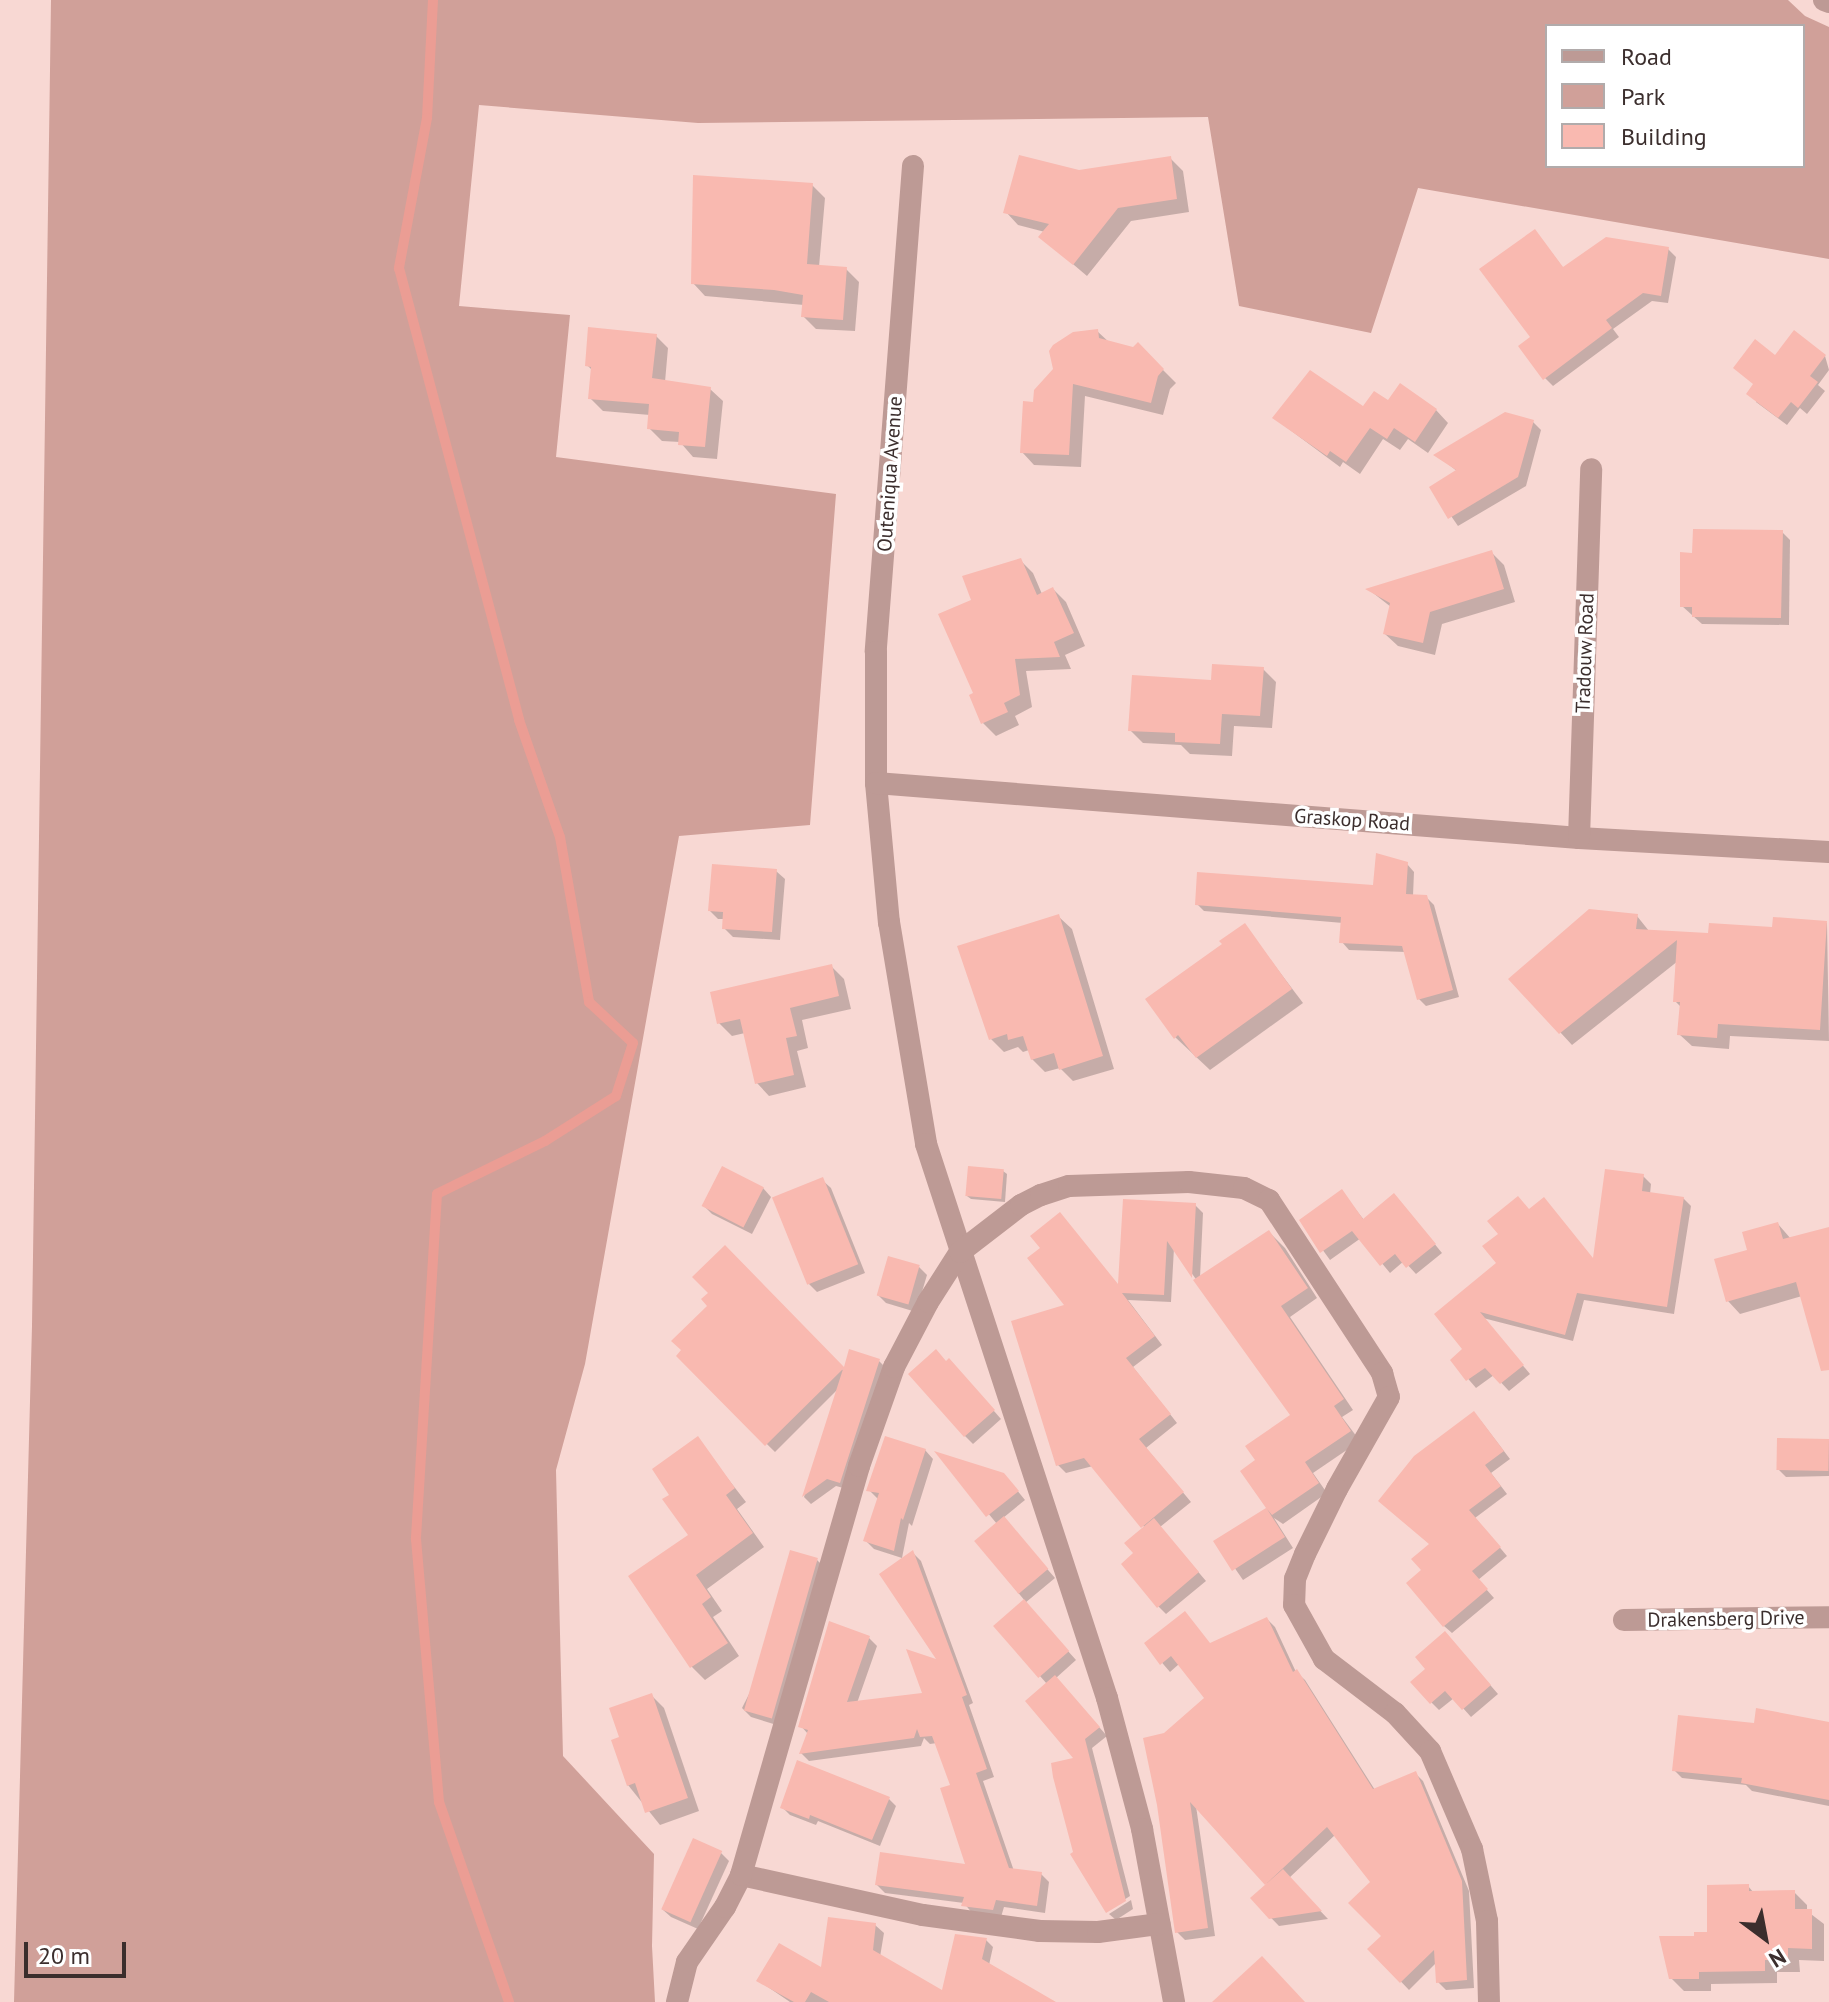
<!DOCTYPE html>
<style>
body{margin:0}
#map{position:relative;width:1829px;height:2002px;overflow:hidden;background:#f8d8d3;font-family:"PT Sans",sans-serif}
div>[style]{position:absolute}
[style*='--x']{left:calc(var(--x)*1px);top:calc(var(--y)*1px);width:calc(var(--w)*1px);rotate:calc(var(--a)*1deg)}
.green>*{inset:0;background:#d0a099}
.shadow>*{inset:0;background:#0003}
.stream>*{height:10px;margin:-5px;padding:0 5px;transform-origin:5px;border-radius:5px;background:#eb9d94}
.building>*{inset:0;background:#f9b9b0;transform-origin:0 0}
.minor>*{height:22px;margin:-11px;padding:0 11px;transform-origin:11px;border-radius:11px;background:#bd9a95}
span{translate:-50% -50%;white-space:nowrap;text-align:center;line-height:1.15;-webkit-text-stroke:7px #fff;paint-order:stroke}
.street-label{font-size:20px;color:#3b2e2d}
.legend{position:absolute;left:1545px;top:24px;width:260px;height:144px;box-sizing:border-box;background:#fff;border:2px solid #b1abab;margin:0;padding:10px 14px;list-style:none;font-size:24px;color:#3b2e2d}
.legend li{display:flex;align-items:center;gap:16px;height:40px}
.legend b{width:40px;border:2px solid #b1abab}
.north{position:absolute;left:1725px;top:1898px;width:80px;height:80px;-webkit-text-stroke:6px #fff;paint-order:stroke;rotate:148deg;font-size:22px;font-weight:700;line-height:32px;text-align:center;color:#3b2e2d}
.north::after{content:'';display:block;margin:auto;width:28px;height:36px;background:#3b2e2d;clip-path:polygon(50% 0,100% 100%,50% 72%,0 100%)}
.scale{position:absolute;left:24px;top:1942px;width:102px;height:36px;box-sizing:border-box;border:4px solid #3b2e2d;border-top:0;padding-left:10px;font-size:24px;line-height:28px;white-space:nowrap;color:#3b2e2d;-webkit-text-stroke:6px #fff;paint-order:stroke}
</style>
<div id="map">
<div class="green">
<div style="clip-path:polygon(evenodd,51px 0,1788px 0,1805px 16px,1829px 27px,1829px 259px,1418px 188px,1371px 333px,1239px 306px,1208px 117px,698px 123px,479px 105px,459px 306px,570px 315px,556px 457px,836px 494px,810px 825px,679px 836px,585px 1364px,556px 1470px,563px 1756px,654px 1854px,652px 1946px,655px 2002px,14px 2002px,32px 1326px,51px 0,1547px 26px,1803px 26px,1803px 166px,1547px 166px,1547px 26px)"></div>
</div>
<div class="shadow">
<div style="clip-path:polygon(1170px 158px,1183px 171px,1189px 212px,1131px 221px,1087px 276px,1041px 237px,1045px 232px,1018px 225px,1006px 212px,1079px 172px)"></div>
<div style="clip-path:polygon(812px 185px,825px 198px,819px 267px,846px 269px,859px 282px,855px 331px,816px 329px,803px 316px,804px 305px,705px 296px,693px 283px)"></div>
<div style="clip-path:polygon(1535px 231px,1564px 269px,1668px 249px,1676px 257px,1668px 303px,1652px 301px,1613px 329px,1619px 337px,1553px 386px,1545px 378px,1532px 338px)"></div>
<div style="clip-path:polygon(1097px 331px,1110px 343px,1134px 349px,1138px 345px,1176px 383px,1170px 389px,1163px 415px,1085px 396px,1081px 467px,1034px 465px,1022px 452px,1035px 404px)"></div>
<div style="clip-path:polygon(656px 336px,668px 348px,665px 382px,710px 389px,723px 401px,717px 459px,693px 457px,680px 442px,662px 441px,649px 428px,650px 415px,603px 411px,590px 398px,593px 371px,587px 365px)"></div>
<div style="clip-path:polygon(1825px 356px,1829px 370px,1818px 385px,1825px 391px,1807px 414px,1800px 408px,1787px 425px,1756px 402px,1755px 385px,1775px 357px)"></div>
<div style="clip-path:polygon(1388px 402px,1436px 410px,1448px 423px,1428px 453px,1408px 439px,1400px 450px,1383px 439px,1360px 474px,1343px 462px,1340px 467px,1274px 418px,1363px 409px)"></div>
<div style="clip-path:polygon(1533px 422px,1541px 430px,1526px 486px,1458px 526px,1431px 487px,1458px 472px,1437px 455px)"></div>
<div style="clip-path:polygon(1782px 532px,1790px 540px,1789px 625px,1702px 624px,1682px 606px,1694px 555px)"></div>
<div style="clip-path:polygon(1491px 552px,1504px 565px,1515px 602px,1442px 624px,1435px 655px,1398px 646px,1385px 634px,1391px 607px,1368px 589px)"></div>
<div style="clip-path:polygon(1020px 560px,1033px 573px,1042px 594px,1053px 589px,1066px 602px,1085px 646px,1065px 655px,1071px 669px,1026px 671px,1032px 707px,1015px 716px,1019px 725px,996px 736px,983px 723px,976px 694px,973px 601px)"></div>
<div style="clip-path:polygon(1263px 669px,1276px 682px,1272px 728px,1234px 726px,1232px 756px,1190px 754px,1181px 745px,1143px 743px,1130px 730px,1213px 682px)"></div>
<div style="clip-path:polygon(1407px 864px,1414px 872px,1413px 896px,1426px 897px,1434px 905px,1459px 997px,1426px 1006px,1419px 999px,1406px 952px,1349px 950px,1342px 942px,1343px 923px,1204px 911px,1197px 904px,1375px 888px)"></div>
<div style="clip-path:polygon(776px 871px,785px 879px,780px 940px,733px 937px,724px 928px,725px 919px,718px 919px,710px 911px)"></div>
<div style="clip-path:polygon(1637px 916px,1649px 931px,1710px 935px,1827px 923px,1829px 1041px,1730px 1036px,1729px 1049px,1692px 1046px,1679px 1034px,1681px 1007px,1675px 1001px,1678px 961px,1572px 1045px,1560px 1032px)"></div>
<div style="clip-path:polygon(1059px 917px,1072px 929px,1114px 1069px,1073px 1081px,1060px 1068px,1045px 1072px,1032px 1059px,1029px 1050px,1023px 1052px,1018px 1047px,1004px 1052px,991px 1039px)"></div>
<div style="clip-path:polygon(1245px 926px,1303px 1003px,1210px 1070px,1175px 1037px,1225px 945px)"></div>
<div style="clip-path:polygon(831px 966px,844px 979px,851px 1009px,802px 1020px,808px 1048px,797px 1051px,806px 1087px,769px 1096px,757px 1083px,745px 1033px,732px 1036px,719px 1023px)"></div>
<div style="clip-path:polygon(1003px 1171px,1007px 1174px,1005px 1202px,971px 1199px,967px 1196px)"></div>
<div style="clip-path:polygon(1643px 1176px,1651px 1184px,1650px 1194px,1683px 1198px,1691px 1206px,1674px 1314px,1584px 1300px,1573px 1341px,1483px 1318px,1530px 1374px,1509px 1391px,1494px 1375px,1476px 1388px,1452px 1360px,1465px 1350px,1498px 1263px,1529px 1211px,1595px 1261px)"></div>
<div style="clip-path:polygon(822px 1180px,831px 1188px,865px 1273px,817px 1292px,809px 1284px)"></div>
<div style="clip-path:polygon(763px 1188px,771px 1197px,752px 1234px,712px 1214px,704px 1206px)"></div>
<div style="clip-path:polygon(1342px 1192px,1364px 1220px,1402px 1204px,1442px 1253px,1416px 1274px,1404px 1261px,1390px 1273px,1361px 1238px,1330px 1260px,1301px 1220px)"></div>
<div style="clip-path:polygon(1195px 1205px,1203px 1213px,1200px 1278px,1269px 1232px,1285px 1248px,1317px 1298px,1290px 1317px,1353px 1410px,1342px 1417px,1360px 1441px,1313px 1473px,1327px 1493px,1283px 1524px,1274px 1518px,1293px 1548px,1243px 1580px,1216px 1541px,1269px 1508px,1258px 1461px,1292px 1416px,1174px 1248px,1171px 1302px,1128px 1300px,1162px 1345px,1133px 1367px,1177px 1423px,1146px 1448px,1191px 1502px,1160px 1527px,1206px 1581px,1166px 1614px,1158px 1606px,1136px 1553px,1145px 1528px,1093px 1466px,1066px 1473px,1058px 1465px,1120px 1287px)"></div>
<div style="clip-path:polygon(1778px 1224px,1791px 1239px,1829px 1229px,1829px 1346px,1802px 1296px,1740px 1314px,1728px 1301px,1750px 1251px)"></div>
<div style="clip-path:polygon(725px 1248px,844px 1371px,879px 1361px,887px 1369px,847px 1489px,836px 1486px,811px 1504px,804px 1497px,839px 1388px,775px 1452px,678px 1356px,710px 1306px,710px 1293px)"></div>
<div style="clip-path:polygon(919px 1267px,927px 1275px,916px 1312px,886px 1303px,878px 1295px)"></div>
<div style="clip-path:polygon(946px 1363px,957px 1369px,1001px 1419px,973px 1444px,965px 1436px)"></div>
<div style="clip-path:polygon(1481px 1421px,1510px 1459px,1491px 1473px,1507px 1494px,1475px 1518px,1507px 1556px,1478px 1580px,1494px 1598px,1452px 1633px,1444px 1626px,1424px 1571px)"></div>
<div style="clip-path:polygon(697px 1439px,746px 1502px,737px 1509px,764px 1547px,707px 1589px,722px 1611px,713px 1617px,739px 1656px,705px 1680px,692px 1667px,631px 1577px,691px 1535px,672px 1495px)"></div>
<div style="clip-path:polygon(1779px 1440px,1829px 1441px,1829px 1476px,1786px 1477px,1778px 1469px)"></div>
<div style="clip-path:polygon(925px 1450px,933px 1459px,912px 1526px,909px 1523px,902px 1558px,874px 1549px,866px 1541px,878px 1499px,869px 1490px)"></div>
<div style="clip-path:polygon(940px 1455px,1003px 1475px,1012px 1484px,1025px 1500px,1003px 1518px,1055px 1578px,1025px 1603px,1076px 1660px,1056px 1678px,1107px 1736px,1092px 1748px,1130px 1896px,1107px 1911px,1073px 1855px,1076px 1853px,1053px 1765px,1077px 1759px,1028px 1701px,1047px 1684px,996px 1626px,1025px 1601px,976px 1541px,997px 1524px)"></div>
<div style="clip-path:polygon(913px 1553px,921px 1561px,973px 1703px,969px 1705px,994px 1777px,983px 1781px,1014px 1871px,1041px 1874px,1049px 1882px,1045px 1913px,1004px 1907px,1001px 1917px,972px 1913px,964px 1903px,885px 1893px,877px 1885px,967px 1866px,952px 1786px,937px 1743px,930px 1744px,924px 1738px,921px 1746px,809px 1761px,801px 1753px,808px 1734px,801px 1726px,830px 1624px,869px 1638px,877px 1646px,857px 1703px,925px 1695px,941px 1663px)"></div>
<div style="clip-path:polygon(817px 1560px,825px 1568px,780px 1726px,751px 1717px,742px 1708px)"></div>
<div style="clip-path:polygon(1267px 1619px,1275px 1627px,1296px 1672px,1305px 1680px,1375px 1790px,1415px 1773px,1423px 1781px,1469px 1891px,1474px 1988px,1446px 1990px,1438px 1982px,1437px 1962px,1409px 1990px,1370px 1949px,1383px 1936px,1373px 1883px,1335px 1835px,1289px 1878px,1328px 1919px,1279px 1926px,1253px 1899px,1268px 1885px,1196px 1806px,1215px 1936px,1185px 1940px,1177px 1932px,1165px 1735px,1207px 1699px,1179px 1664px,1170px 1672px,1146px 1644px,1211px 1645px)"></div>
<div style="clip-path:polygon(1453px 1642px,1498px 1694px,1471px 1717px,1454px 1698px,1439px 1710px,1431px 1702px)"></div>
<div style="clip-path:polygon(651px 1695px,664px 1708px,699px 1811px,660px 1825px,628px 1785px,621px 1738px)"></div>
<div style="clip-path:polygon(1829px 1743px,1829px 1806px,1752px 1791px,1746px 1785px,1682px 1778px,1674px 1770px)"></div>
<div style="clip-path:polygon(889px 1799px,896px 1806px,880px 1846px,818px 1821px,816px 1825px,790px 1815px,783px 1808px)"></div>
<div style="clip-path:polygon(721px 1853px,729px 1861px,698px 1929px,671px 1917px,662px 1909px)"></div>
<div style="clip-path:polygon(1748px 1886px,1754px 1893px,1794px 1892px,1807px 1905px,1807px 1911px,1824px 1924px,1824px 1961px,1799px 1960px,1800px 1972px,1777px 1972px,1777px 1983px,1711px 1984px,1711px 1991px,1684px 1991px,1671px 1978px,1696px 1938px,1709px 1934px)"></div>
<div style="clip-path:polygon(1131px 1900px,1133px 1909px,1116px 1920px,1109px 1914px)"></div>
<div style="clip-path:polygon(875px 1925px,884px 1933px,880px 1957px,926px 2002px,790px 2002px,759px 1981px,822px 1970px)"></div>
<div style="clip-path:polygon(986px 1940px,993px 1947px,989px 1965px,1050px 2002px,941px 2002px)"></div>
</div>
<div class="stream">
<div style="--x:433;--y:0;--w:118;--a:92.9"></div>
<div style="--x:427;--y:118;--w:153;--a:100.6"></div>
<div style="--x:399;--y:268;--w:468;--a:75.1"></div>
<div style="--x:519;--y:720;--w:124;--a:70.7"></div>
<div style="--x:560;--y:837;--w:168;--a:80"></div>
<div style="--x:589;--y:1002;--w:60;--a:43"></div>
<div style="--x:633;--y:1043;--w:56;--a:107.8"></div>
<div style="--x:616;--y:1096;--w:84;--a:147.6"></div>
<div style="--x:545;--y:1141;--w:120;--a:153.9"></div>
<div style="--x:437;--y:1194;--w:346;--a:93.5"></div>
<div style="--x:416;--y:1539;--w:264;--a:85"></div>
<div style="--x:439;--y:1802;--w:212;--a:70.7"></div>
</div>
<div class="building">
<div style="clip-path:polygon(1019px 155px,1079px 170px,1171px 156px,1177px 199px,1118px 208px,1073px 265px,1038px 237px,1049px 224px,1003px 213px)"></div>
<div style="clip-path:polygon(693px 175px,813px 183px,807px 264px,847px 267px,843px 320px,801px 317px,803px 295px,774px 290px,691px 284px)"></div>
<div style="clip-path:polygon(1535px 229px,1563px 267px,1606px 237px,1669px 247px,1661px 296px,1643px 293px,1606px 320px,1612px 328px,1543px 380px,1518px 346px,1530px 337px,1479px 269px)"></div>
<div style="clip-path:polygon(588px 327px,657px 334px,652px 378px,711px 387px,705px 447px,678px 445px,679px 432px,647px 429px,649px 404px,588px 399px,591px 367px,585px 366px)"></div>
<div style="clip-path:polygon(1098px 329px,1099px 338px,1133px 347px,1138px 342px,1164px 369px,1158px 376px,1151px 403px,1073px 384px,1069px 455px,1020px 453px,1023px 401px,1033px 402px,1034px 390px,1053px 369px,1049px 351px,1053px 345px,1073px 332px)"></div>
<div style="clip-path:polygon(1794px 330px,1826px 355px,1810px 376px,1818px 382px,1798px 408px,1791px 402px,1778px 418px,1746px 394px,1753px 384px,1733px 368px,1755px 339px,1775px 355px)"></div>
<div style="clip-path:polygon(1310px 370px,1363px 406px,1374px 391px,1388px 400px,1400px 383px,1437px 409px,1415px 442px,1394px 428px,1387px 439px,1370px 428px,1346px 462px,1330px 451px,1327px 456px,1272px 418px)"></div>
<div style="clip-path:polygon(1505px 412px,1534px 420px,1518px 477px,1448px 519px,1429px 487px,1456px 470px,1433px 455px)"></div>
<div style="clip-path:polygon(1693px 529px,1783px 530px,1781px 618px,1692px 617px,1692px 607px,1680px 607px,1680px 552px,1692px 553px)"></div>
<div style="clip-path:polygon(1492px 550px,1504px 589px,1430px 612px,1423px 643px,1383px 634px,1390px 603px,1365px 589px)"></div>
<div style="clip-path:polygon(1021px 558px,1037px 595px,1053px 587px,1074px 633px,1054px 642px,1060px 657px,1015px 659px,1020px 695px,1004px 703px,1008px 712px,981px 724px,969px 695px,973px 693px,938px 614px,971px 600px,962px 576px)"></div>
<div style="clip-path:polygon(1212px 664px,1264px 667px,1260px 716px,1222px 714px,1220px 744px,1175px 742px,1175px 733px,1128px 731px,1132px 675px,1211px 680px)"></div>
<div style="clip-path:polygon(1376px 853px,1408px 862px,1406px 894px,1427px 895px,1453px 990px,1417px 1000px,1402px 946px,1339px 943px,1341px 917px,1195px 905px,1197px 872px,1373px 885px)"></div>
<div style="clip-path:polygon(712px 864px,777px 869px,772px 932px,722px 929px,723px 912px,708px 911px)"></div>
<div style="clip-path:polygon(1589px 909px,1638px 914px,1636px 929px,1708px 933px,1709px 923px,1772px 927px,1773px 917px,1827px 921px,1820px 1030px,1718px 1024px,1717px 1038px,1677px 1035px,1680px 1002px,1673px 1002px,1677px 940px,1559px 1034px,1508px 979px)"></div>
<div style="clip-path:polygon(1059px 914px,1103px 1056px,1059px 1070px,1054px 1053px,1031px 1060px,1023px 1036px,1008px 1040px,1007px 1034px,989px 1040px,957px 946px)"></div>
<div style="clip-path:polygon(1245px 923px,1292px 989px,1196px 1058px,1178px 1035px,1174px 1039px,1145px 999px,1222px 944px,1219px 941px)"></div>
<div style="clip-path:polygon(832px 964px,839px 996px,790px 1008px,797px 1036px,786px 1038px,794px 1075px,755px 1084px,740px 1019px,717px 1024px,710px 992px)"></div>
<div style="left:722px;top:1166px;width:47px;height:45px;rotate:27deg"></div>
<div style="left:968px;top:1166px;width:36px;height:30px;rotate:5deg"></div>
<div style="clip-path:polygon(1605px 1169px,1644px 1174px,1642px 1191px,1684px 1197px,1667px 1307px,1577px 1293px,1565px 1335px,1480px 1312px,1524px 1365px,1500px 1384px,1485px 1368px,1466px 1381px,1450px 1360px,1462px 1349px,1434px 1314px,1496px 1263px,1482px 1246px,1498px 1234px,1487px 1221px,1518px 1196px,1529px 1209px,1544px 1197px,1593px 1258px)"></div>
<div style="left:823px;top:1177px;width:94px;height:55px;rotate:68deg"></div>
<div style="clip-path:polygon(1342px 1189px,1363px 1219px,1394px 1193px,1436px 1244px,1406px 1268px,1395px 1254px,1380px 1266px,1352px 1231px,1320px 1253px,1299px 1220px)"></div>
<div style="clip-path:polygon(1123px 1199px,1196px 1203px,1192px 1278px,1167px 1241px,1164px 1295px,1122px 1293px,1155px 1336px,1126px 1358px,1171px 1414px,1139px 1439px,1184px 1492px,1141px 1528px,1084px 1458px,1056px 1466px,1011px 1321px,1064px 1305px,1027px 1258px,1040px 1248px,1030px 1236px,1060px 1212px,1118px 1284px)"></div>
<div style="clip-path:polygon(1778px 1222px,1783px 1239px,1829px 1227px,1829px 1370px,1821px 1371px,1796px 1282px,1726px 1302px,1714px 1259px,1747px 1250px,1742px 1232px)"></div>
<div style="clip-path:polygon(1269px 1230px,1308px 1288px,1281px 1306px,1344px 1399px,1334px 1406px,1351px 1431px,1305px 1462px,1319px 1483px,1272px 1515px,1267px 1509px,1285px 1537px,1232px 1571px,1213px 1541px,1266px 1508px,1240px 1471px,1255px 1460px,1245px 1446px,1290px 1415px,1193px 1280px)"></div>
<div style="clip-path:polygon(725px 1245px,844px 1367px,849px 1349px,880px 1359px,840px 1483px,827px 1479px,802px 1497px,843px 1369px,765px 1446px,676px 1356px,681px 1350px,671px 1341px,707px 1306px,701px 1299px,708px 1293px,692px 1277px)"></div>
<div style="left:888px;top:1256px;width:33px;height:41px;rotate:16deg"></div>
<div style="clip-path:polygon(936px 1349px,946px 1361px,949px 1358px,995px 1410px,964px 1437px,908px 1374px)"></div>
<div style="clip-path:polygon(1474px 1411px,1504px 1451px,1485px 1465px,1501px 1486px,1469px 1510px,1501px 1547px,1472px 1571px,1488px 1589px,1443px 1627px,1406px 1583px,1421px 1570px,1411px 1559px,1429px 1544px,1378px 1501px,1414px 1456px)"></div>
<div style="clip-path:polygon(698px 1436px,735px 1488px,726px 1495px,753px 1533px,696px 1575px,711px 1597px,702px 1604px,728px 1643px,690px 1668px,628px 1576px,688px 1535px,662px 1499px,669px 1495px,652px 1469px)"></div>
<div style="clip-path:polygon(885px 1436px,926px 1449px,903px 1520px,901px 1518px,894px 1551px,863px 1541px,879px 1493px,866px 1491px)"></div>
<div style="left:1777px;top:1438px;width:52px;height:32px;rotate:1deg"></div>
<div style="clip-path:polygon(934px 1451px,1004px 1473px,1019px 1491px,986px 1517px)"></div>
<div style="left:1004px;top:1516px;width:69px;height:39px;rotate:50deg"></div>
<div style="clip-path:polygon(1154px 1518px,1199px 1572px,1157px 1608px,1121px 1564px,1133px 1553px,1124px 1543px)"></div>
<div style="left:790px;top:1550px;width:29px;height:167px;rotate:16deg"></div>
<div style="clip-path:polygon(913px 1550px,967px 1695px,962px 1697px,987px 1769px,976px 1773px,1009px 1868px,1042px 1872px,1037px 1906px,996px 1900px,993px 1910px,961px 1906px,964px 1897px,875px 1885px,880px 1852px,965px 1864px,940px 1788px,950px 1785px,932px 1736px,920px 1737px,917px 1729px,914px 1738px,799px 1754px,808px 1730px,798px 1727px,829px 1621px,870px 1636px,847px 1702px,922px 1693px,906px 1649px,936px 1659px,879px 1574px)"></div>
<div style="left:1024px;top:1599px;width:69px;height:41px;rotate:49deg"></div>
<div style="clip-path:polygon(1185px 1611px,1210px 1643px,1267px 1617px,1293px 1672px,1297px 1669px,1373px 1789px,1416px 1771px,1462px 1881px,1467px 1980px,1436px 1983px,1434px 1950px,1400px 1983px,1367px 1949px,1381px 1936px,1348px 1903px,1370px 1882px,1327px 1827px,1265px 1885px,1190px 1802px,1208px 1928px,1175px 1933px,1157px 1805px,1143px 1738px,1164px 1733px,1204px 1698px,1171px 1656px,1160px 1665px,1144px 1643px)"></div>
<div style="clip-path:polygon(1445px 1631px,1491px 1685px,1462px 1710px,1445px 1691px,1430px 1704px,1410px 1682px,1425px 1669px,1415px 1657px)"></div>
<div style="clip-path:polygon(1055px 1675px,1100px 1727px,1085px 1739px,1126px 1901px,1106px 1913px,1070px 1854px,1073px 1852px,1053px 1777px,1051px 1763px,1073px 1758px,1025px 1701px)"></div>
<div style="clip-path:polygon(652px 1693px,688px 1798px,645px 1813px,635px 1783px,627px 1786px,611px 1740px,619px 1737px,609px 1708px)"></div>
<div style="clip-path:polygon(1756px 1708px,1829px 1722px,1829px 1800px,1741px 1783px,1742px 1778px,1672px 1771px,1678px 1715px,1754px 1723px)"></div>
<div style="clip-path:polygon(797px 1760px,890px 1797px,872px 1840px,810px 1815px,809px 1819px,780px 1808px)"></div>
<div style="left:693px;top:1838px;width:32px;height:78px;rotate:24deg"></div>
<div style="clip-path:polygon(1283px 1869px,1322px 1911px,1269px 1919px,1250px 1898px)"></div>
<div style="clip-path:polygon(1749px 1884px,1749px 1891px,1795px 1890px,1795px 1909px,1812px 1909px,1812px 1949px,1788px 1948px,1788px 1960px,1765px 1960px,1765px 1971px,1699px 1972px,1699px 1979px,1669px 1979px,1659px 1936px,1694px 1936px,1694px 1932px,1707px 1932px,1707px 1885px)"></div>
<div style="clip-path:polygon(828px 1917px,876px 1923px,873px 1950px,942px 1990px,955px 1934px,987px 1938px,982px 1959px,1056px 2002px,829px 2002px,811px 1992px,805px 2002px,794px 2002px,756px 1981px,779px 1943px,821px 1967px)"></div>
<div style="clip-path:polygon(1262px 1956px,1305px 2002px,1212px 2002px)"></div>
</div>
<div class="minor">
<div style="--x:1824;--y:0;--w:5;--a:22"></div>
<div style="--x:913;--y:166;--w:487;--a:94.4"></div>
<div style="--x:876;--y:652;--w:131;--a:90"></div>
<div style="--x:876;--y:783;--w:140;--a:84.7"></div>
<div style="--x:889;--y:922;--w:225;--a:80.5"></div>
<div style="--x:926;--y:1144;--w:583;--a:71.91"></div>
<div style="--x:1107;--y:1698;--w:136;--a:75"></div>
<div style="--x:1142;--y:1829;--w:176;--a:79.5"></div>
<div style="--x:876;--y:783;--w:705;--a:4.47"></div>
<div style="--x:1579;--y:838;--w:250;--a:3.2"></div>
<div style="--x:1579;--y:838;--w:369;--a:-88.1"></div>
<div style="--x:1624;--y:1620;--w:205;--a:-0.8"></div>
<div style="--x:741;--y:1875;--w:186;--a:12.4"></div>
<div style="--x:923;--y:1915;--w:118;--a:7.8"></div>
<div style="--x:1040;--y:1931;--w:58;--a:1"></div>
<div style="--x:1098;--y:1932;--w:62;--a:-7.5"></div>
<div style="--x:677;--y:2002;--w:41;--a:-76"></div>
<div style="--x:687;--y:1962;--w:67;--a:-55.4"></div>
<div style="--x:725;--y:1907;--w:36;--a:-63"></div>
<div style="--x:741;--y:1875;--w:426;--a:-73.9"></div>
<div style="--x:859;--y:1466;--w:105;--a:-70.5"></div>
<div style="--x:894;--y:1367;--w:73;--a:-62.4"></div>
<div style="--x:928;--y:1302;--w:59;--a:-57.4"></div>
<div style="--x:960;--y:1252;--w:77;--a:-37.6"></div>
<div style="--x:1021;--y:1205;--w:22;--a:-27"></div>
<div style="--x:1041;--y:1195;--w:29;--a:-18"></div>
<div style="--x:1069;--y:1186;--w:120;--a:-1.9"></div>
<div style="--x:1189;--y:1182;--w:55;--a:6.2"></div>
<div style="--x:1244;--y:1188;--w:28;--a:26"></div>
<div style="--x:1269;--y:1200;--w:207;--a:56.8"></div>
<div style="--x:1382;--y:1373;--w:25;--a:74"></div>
<div style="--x:1389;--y:1397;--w:106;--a:119.5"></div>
<div style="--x:1337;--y:1489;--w:72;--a:116.2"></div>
<div style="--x:1305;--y:1554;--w:27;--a:112"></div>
<div style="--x:1295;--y:1579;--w:26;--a:92"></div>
<div style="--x:1294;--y:1605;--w:62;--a:60.9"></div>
<div style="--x:1324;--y:1659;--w:89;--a:37.3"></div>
<div style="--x:1395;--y:1713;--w:52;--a:47.4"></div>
<div style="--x:1430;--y:1751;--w:107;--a:66.8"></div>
<div style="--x:1472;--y:1849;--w:74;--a:78.2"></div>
<div style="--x:1487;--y:1921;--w:81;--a:88.6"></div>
</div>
<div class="street-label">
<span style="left:890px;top:474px;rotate:-86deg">Outeniqua Avenue</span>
<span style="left:1585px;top:653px;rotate:-88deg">Tradouw Road</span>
<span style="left:1352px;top:820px;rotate:4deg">Graskop Road</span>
<span style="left:1726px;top:1619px;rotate:-1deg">Drakensberg Drive</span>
</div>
<ul class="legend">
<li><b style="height:10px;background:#bd9a95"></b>Road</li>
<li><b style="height:22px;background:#d0a099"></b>Park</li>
<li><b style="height:22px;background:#f9b9b0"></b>Building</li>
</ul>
<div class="north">N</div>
<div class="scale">20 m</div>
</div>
